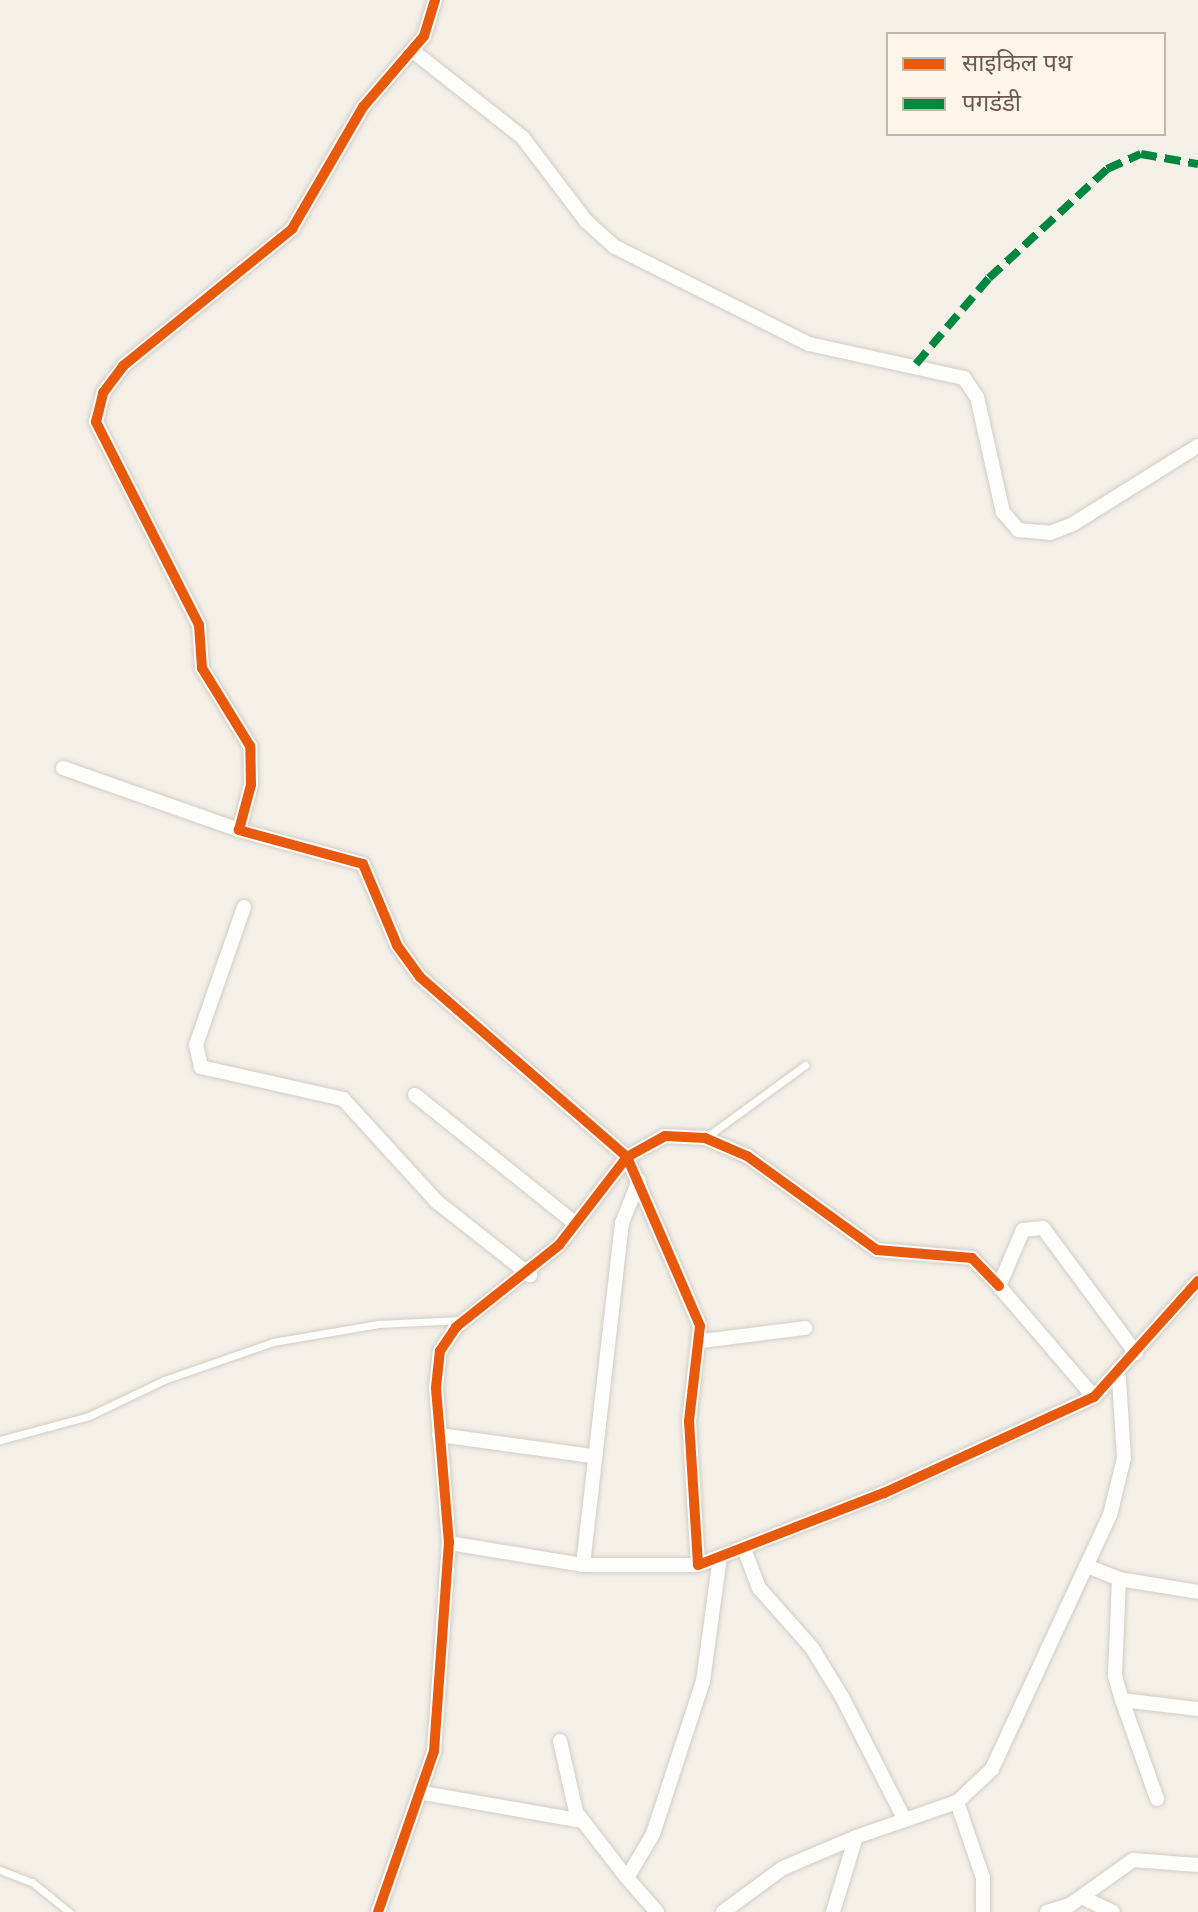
<!DOCTYPE html>
<meta charset="utf-8">
<style>
body{margin:0}
#map{position:relative;width:1198px;height:1912px;overflow:hidden;background:#f4f0e8;font-family:Lato,"Noto Sans Devanagari",sans-serif}
div>[style]{position:absolute}
[style*='--x']{left:calc(var(--x)*1px);top:calc(var(--y)*1px);width:calc(var(--w)*1px);rotate:calc(var(--a)*1deg)}
.roads{filter:drop-shadow(0 0 2px #d3cdc6) drop-shadow(0 0 2px #d3cdc6)}
.service>*{height:7px;margin:-3.5px;padding:0 3.5px;transform-origin:3.5px;border-radius:3.5px;background:#fdfdfc}
.minor>*{height:14px;margin:-7px;padding:0 7px;transform-origin:7px;border-radius:7px;background:#fdfdfc}
.quiet>*{height:8px;margin-top:-4px;transform-origin:0;background:repeating-linear-gradient(90deg,#00873e 0 16px,transparent 0 24px)}
.cycleway>*{height:10px;margin:-5px;padding:0 5px;transform-origin:5px;border-radius:5px;background:#e8590c}
span{translate:-50% -50%;white-space:nowrap;text-align:center;line-height:1.15;-webkit-text-stroke:8px #fcf5e8;paint-order:stroke}
.legend{position:absolute;left:886px;top:32px;width:280px;height:104px;box-sizing:border-box;background:#fcf5e8;border:2px solid #c3b7aa;margin:0;padding:10px 14px;list-style:none;font-size:24px;color:#6e5a4c}
.legend li{display:flex;align-items:center;gap:16px;height:40px}
.legend b{width:40px;border:2px solid #c3b7aa}
</style>
<div id="map">
<div class="roads">
<div class="service">
<div style="--x:705;--y:1138;--w:124;--a:-36.1"></div>
<div style="--x:0;--y:1440;--w:92;--a:-15.1"></div>
<div style="--x:89;--y:1416;--w:83;--a:-25.6"></div>
<div style="--x:164;--y:1380;--w:115;--a:-19.2"></div>
<div style="--x:273;--y:1342;--w:107;--a:-9.7"></div>
<div style="--x:378;--y:1324;--w:84;--a:-2.7"></div>
<div style="--x:0;--y:1870;--w:34;--a:21"></div>
<div style="--x:32;--y:1882;--w:48;--a:39"></div>
</div>
<div class="minor">
<div style="--x:413;--y:51;--w:140;--a:38.3"></div>
<div style="--x:523;--y:138;--w:104;--a:52.8"></div>
<div style="--x:586;--y:221;--w:39;--a:42"></div>
<div style="--x:615;--y:247;--w:217;--a:26.6"></div>
<div style="--x:809;--y:344;--w:159;--a:12.4"></div>
<div style="--x:964;--y:378;--w:23;--a:56"></div>
<div style="--x:977;--y:397;--w:118;--a:77.3"></div>
<div style="--x:1003;--y:512;--w:23;--a:50"></div>
<div style="--x:1018;--y:530;--w:32;--a:5"></div>
<div style="--x:1050;--y:533;--w:25;--a:-21"></div>
<div style="--x:1073;--y:524;--w:147;--a:-32"></div>
<div style="--x:63;--y:768;--w:187;--a:19.4"></div>
<div style="--x:244;--y:907;--w:146;--a:109.2"></div>
<div style="--x:196;--y:1045;--w:23;--a:77"></div>
<div style="--x:201;--y:1067;--w:146;--a:12.7"></div>
<div style="--x:343;--y:1099;--w:138;--a:47.6"></div>
<div style="--x:436;--y:1201;--w:120;--a:38.2"></div>
<div style="--x:415;--y:1095;--w:205;--a:38.7"></div>
<div style="--x:999;--y:1286;--w:39;--a:-134"></div>
<div style="--x:972;--y:1258;--w:95;--a:-175.2"></div>
<div style="--x:877;--y:1250;--w:160;--a:-144.1"></div>
<div style="--x:747;--y:1156;--w:46;--a:-156.8"></div>
<div style="--x:705;--y:1138;--w:40;--a:-177.1"></div>
<div style="--x:665;--y:1136;--w:43;--a:151.1"></div>
<div style="--x:627;--y:1157;--w:184;--a:66.6"></div>
<div style="--x:700;--y:1326;--w:96;--a:96.6"></div>
<div style="--x:689;--y:1421;--w:144;--a:86.4"></div>
<div style="--x:698;--y:1565;--w:199;--a:-21.2"></div>
<div style="--x:884;--y:1493;--w:231;--a:-24.6"></div>
<div style="--x:1094;--y:1397;--w:156;--a:-48.1"></div>
<div style="--x:702;--y:1341;--w:104;--a:-7.2"></div>
<div style="--x:1094;--y:1397;--w:146;--a:-130.6"></div>
<div style="--x:999;--y:1286;--w:61;--a:-66.8"></div>
<div style="--x:1023;--y:1230;--w:20;--a:-6"></div>
<div style="--x:1043;--y:1228;--w:156;--a:53.4"></div>
<div style="--x:439;--y:1435;--w:155;--a:7.8"></div>
<div style="--x:449;--y:1543;--w:136;--a:9.3"></div>
<div style="--x:583;--y:1565;--w:344;--a:-83.5"></div>
<div style="--x:622;--y:1223;--w:46;--a:-68.4"></div>
<div style="--x:744;--y:1549;--w:42;--a:69"></div>
<div style="--x:759;--y:1588;--w:80;--a:48.5"></div>
<div style="--x:812;--y:1648;--w:57;--a:58.5"></div>
<div style="--x:842;--y:1697;--w:138;--a:62.9"></div>
<div style="--x:583;--y:1565;--w:115;--a:0"></div>
<div style="--x:1087;--y:1566;--w:35;--a:22"></div>
<div style="--x:1119;--y:1579;--w:97;--a:92.4"></div>
<div style="--x:1115;--y:1676;--w:25;--a:74"></div>
<div style="--x:1122;--y:1700;--w:77;--a:6.8"></div>
<div style="--x:1119;--y:1579;--w:80;--a:9.3"></div>
<div style="--x:1122;--y:1700;--w:105;--a:70.5"></div>
<div style="--x:560;--y:1741;--w:73;--a:77.3"></div>
<div style="--x:576;--y:1812;--w:83;--a:52.3"></div>
<div style="--x:424;--y:1793;--w:160;--a:10"></div>
<div style="--x:957;--y:1802;--w:80;--a:71.1"></div>
<div style="--x:983;--y:1878;--w:34;--a:90"></div>
<div style="--x:1081;--y:1897;--w:35;--a:25"></div>
<div style="--x:378;--y:1912;--w:170;--a:-70.8"></div>
<div style="--x:434;--y:1751;--w:209;--a:-85.9"></div>
<div style="--x:449;--y:1543;--w:156;--a:-94.8"></div>
<div style="--x:436;--y:1388;--w:37;--a:-84"></div>
<div style="--x:440;--y:1351;--w:29;--a:-56"></div>
<div style="--x:456;--y:1327;--w:132;--a:-38.5"></div>
<div style="--x:559;--y:1245;--w:111;--a:-52.3"></div>
<div style="--x:627;--y:1157;--w:274;--a:-139"></div>
<div style="--x:420;--y:977;--w:39;--a:-126"></div>
<div style="--x:397;--y:945;--w:88;--a:-112.8"></div>
<div style="--x:363;--y:864;--w:129;--a:-164.7"></div>
<div style="--x:239;--y:830;--w:47;--a:-75.1"></div>
<div style="--x:251;--y:785;--w:39;--a:-91"></div>
<div style="--x:250;--y:746;--w:92;--a:-121.6"></div>
<div style="--x:202;--y:668;--w:43;--a:-94"></div>
<div style="--x:199;--y:625;--w:228;--a:-116.9"></div>
<div style="--x:96;--y:422;--w:30;--a:-76"></div>
<div style="--x:103;--y:393;--w:34;--a:-53"></div>
<div style="--x:123;--y:366;--w:218;--a:-39"></div>
<div style="--x:292;--y:229;--w:141;--a:-59.8"></div>
<div style="--x:363;--y:107;--w:94;--a:-49.3"></div>
<div style="--x:424;--y:36;--w:38;--a:-73"></div>
<div style="--x:657;--y:1912;--w:45;--a:-131.4"></div>
<div style="--x:627;--y:1878;--w:51;--a:-59.4"></div>
<div style="--x:653;--y:1834;--w:161;--a:-71.9"></div>
<div style="--x:703;--y:1681;--w:125;--a:-82.2"></div>
<div style="--x:723;--y:1912;--w:74;--a:-36.3"></div>
<div style="--x:783;--y:1868;--w:79;--a:-23"></div>
<div style="--x:833;--y:1912;--w:78;--a:-73"></div>
<div style="--x:856;--y:1837;--w:107;--a:-19.1"></div>
<div style="--x:957;--y:1802;--w:48;--a:-43.3"></div>
<div style="--x:992;--y:1769;--w:280;--a:-65.1"></div>
<div style="--x:1110;--y:1515;--w:59;--a:-76.2"></div>
<div style="--x:1124;--y:1458;--w:80;--a:-93.6"></div>
<div style="--x:1047;--y:1912;--w:24;--a:-17"></div>
<div style="--x:1070;--y:1905;--w:77;--a:-35.5"></div>
<div style="--x:1133;--y:1860;--w:65;--a:4.4"></div>
</div>
</div>
<div class="quiet">
<div style="--x:916;--y:364;--w:113;--a:-49.7"></div>
<div style="--x:989;--y:278;--w:161;--a:-42.7"></div>
<div style="--x:1107;--y:169;--w:37;--a:-24"></div>
<div style="--x:1141;--y:154;--w:58;--a:10"></div>
</div>
<div class="cycleway">
<div style="--x:999;--y:1286;--w:39;--a:-134"></div>
<div style="--x:972;--y:1258;--w:95;--a:-175.2"></div>
<div style="--x:877;--y:1250;--w:160;--a:-144.1"></div>
<div style="--x:747;--y:1156;--w:46;--a:-156.8"></div>
<div style="--x:705;--y:1138;--w:40;--a:-177.1"></div>
<div style="--x:665;--y:1136;--w:43;--a:151.1"></div>
<div style="--x:627;--y:1157;--w:184;--a:66.6"></div>
<div style="--x:700;--y:1326;--w:96;--a:96.6"></div>
<div style="--x:689;--y:1421;--w:144;--a:86.4"></div>
<div style="--x:698;--y:1565;--w:199;--a:-21.2"></div>
<div style="--x:884;--y:1493;--w:231;--a:-24.6"></div>
<div style="--x:1094;--y:1397;--w:156;--a:-48.1"></div>
<div style="--x:378;--y:1912;--w:170;--a:-70.8"></div>
<div style="--x:434;--y:1751;--w:209;--a:-85.9"></div>
<div style="--x:449;--y:1543;--w:156;--a:-94.8"></div>
<div style="--x:436;--y:1388;--w:37;--a:-84"></div>
<div style="--x:440;--y:1351;--w:29;--a:-56"></div>
<div style="--x:456;--y:1327;--w:132;--a:-38.5"></div>
<div style="--x:559;--y:1245;--w:111;--a:-52.3"></div>
<div style="--x:627;--y:1157;--w:274;--a:-139"></div>
<div style="--x:420;--y:977;--w:39;--a:-126"></div>
<div style="--x:397;--y:945;--w:88;--a:-112.8"></div>
<div style="--x:363;--y:864;--w:129;--a:-164.7"></div>
<div style="--x:239;--y:830;--w:47;--a:-75.1"></div>
<div style="--x:251;--y:785;--w:39;--a:-91"></div>
<div style="--x:250;--y:746;--w:92;--a:-121.6"></div>
<div style="--x:202;--y:668;--w:43;--a:-94"></div>
<div style="--x:199;--y:625;--w:228;--a:-116.9"></div>
<div style="--x:96;--y:422;--w:30;--a:-76"></div>
<div style="--x:103;--y:393;--w:34;--a:-53"></div>
<div style="--x:123;--y:366;--w:218;--a:-39"></div>
<div style="--x:292;--y:229;--w:141;--a:-59.8"></div>
<div style="--x:363;--y:107;--w:94;--a:-49.3"></div>
<div style="--x:424;--y:36;--w:38;--a:-73"></div>
</div>
<ul class="legend">
<li><b style="height:10px;background:#e8590c"></b>साइकिल पथ</li>
<li><b style="height:10px;background:#00873e"></b>पगडंडी</li>
</ul>
</div>
